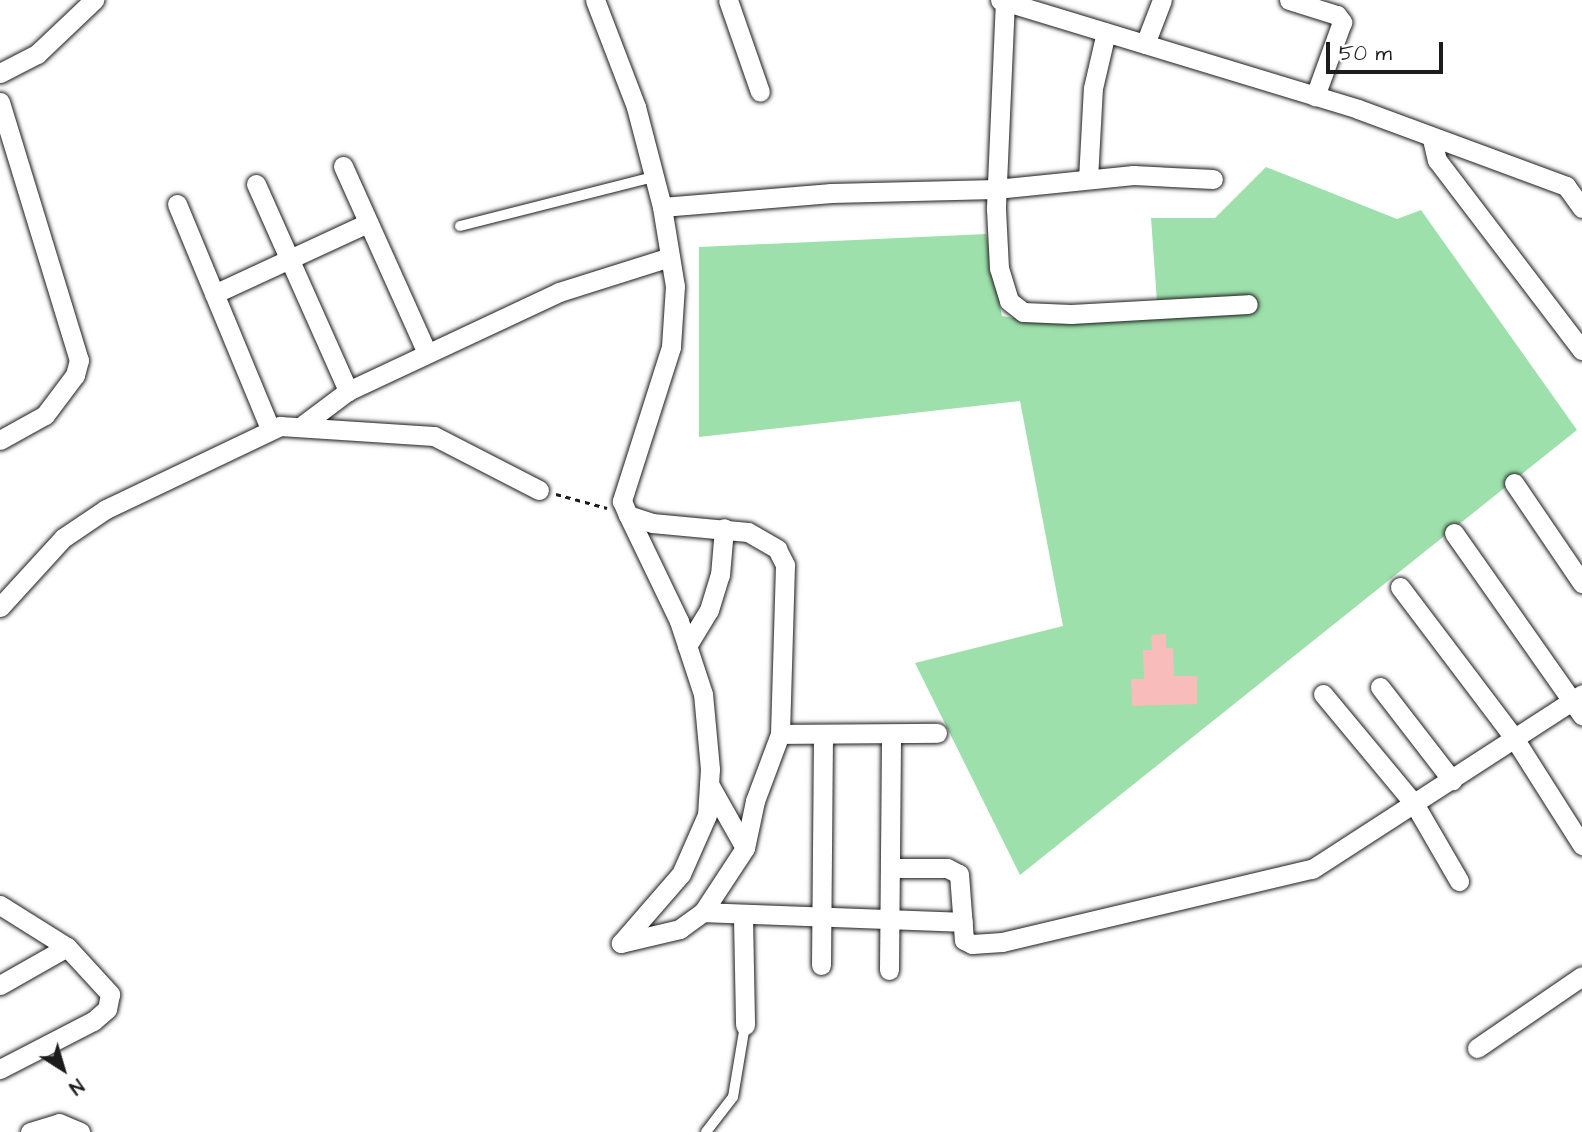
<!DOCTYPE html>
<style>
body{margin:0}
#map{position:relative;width:1582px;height:1132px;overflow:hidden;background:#fff;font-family:"Architects Daughter",sans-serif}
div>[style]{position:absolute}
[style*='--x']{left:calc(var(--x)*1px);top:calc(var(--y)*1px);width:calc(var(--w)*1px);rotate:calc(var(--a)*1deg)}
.green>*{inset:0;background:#9de0ab}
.building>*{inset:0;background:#f8bcba}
.path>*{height:2.5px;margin-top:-1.25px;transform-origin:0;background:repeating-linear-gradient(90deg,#1c1c1c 0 5px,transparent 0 10px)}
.roads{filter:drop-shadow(0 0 2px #1c1c1c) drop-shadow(0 0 2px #1c1c1c)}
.lane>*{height:10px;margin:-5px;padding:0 5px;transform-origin:5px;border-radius:5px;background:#fff}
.street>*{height:19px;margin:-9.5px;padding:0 9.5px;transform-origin:9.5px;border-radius:9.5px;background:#fff}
span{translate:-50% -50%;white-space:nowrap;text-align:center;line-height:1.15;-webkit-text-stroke:7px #fff;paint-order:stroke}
.north{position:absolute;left:28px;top:1034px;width:70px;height:70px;-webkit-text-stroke:5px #fff;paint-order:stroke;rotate:143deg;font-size:19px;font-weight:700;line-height:28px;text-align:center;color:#1c1c1c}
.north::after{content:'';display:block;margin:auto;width:24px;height:32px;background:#1c1c1c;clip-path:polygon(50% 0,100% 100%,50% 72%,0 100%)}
.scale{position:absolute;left:1326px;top:42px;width:117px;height:32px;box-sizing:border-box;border:4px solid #1c1c1c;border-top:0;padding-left:9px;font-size:21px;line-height:24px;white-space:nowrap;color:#1c1c1c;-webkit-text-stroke:5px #fff;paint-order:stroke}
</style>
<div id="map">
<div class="green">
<div style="clip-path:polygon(1266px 167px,1397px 219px,1421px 210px,1577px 430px,1020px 875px,915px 663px,1063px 626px,1020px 401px,699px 437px,699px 247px,986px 234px,1002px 316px,1031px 321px,1254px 311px,1254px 297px,1157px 302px,1151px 218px,1215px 218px)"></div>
</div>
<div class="building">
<div style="clip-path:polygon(1166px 634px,1166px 648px,1173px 648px,1174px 676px,1197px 676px,1197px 704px,1132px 706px,1131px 679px,1144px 679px,1143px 650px,1152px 650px,1151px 635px)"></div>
</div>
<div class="path">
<div style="--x:556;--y:494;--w:53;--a:15.4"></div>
</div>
<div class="roads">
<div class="lane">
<div style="--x:460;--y:226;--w:200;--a:-14.2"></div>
<div style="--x:706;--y:1132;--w:44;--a:-52.4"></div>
<div style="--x:733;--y:1097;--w:73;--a:-80.5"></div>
</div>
<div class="street">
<div style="--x:595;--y:0;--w:115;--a:69"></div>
<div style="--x:636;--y:107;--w:103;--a:75.4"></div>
<div style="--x:662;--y:207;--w:80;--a:80.7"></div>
<div style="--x:675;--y:286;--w:61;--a:93.8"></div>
<div style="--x:671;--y:347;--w:162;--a:107.7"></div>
<div style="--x:622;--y:501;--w:15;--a:67"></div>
<div style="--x:628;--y:515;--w:25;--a:18"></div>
<div style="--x:652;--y:523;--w:96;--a:5.4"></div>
<div style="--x:748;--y:532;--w:34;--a:30"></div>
<div style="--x:777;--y:549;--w:18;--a:63"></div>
<div style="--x:785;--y:565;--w:169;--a:91.7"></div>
<div style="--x:780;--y:734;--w:72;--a:110.5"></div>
<div style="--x:755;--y:801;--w:48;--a:102"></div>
<div style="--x:745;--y:848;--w:77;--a:123.3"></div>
<div style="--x:703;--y:912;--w:29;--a:144"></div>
<div style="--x:680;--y:929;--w:61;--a:166.7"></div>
<div style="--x:728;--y:0;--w:97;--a:70.8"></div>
<div style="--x:1000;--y:0;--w:374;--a:16.9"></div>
<div style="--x:1358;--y:109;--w:222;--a:20.3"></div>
<div style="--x:1566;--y:186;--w:27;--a:54"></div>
<div style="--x:1005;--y:0;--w:209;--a:92.5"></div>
<div style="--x:996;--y:209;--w:59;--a:87.1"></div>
<div style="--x:999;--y:268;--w:34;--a:73"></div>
<div style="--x:1009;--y:301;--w:18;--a:38"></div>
<div style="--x:1023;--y:312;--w:48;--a:2.4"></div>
<div style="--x:1071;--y:314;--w:177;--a:-3.2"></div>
<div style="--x:1289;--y:0;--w:50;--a:17.4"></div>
<div style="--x:1337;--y:15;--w:9;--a:54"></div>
<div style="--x:1342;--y:22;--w:79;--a:110"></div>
<div style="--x:1145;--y:44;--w:47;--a:-68.9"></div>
<div style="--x:0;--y:73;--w:42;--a:-27.2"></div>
<div style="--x:37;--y:54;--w:79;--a:-43.5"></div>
<div style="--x:0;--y:102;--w:270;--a:73"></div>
<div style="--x:79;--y:360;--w:16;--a:105"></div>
<div style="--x:75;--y:375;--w:50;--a:126.9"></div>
<div style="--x:45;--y:415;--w:51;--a:150.9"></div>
<div style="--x:1432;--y:139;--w:22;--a:77"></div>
<div style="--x:1437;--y:160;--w:239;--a:52.7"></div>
<div style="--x:343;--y:166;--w:205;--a:65.8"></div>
<div style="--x:1088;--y:179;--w:91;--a:-86.9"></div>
<div style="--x:1093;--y:88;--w:57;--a:-76.9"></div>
<div style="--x:256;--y:184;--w:227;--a:66"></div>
<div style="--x:177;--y:204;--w:243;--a:67.5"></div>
<div style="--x:662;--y:207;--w:170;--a:-4.7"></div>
<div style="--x:831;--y:193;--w:165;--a:-1.4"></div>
<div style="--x:996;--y:189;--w:138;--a:-5.8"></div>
<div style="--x:1133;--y:175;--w:80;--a:2.9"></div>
<div style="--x:214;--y:294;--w:170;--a:-24.8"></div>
<div style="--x:304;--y:424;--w:55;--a:-36.9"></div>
<div style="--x:348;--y:391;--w:233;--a:-25.1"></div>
<div style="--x:559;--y:292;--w:116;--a:-17.5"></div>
<div style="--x:1514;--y:483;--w:121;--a:55.8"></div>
<div style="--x:1454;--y:533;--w:223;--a:54.9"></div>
<div style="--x:1400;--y:587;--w:189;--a:52.9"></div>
<div style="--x:1514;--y:738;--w:127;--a:57.6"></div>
<div style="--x:0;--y:607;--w:93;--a:-47.6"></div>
<div style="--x:63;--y:538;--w:52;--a:-34"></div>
<div style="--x:106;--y:509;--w:193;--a:-25.5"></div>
<div style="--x:280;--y:426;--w:154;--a:3.7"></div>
<div style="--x:434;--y:436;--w:118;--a:27.2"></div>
<div style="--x:687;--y:646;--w:42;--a:-58.6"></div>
<div style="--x:709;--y:610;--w:37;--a:-73"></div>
<div style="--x:720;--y:575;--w:47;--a:-85.1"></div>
<div style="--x:1380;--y:687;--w:118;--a:52.3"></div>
<div style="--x:1323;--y:694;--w:144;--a:50.3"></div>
<div style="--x:1415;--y:805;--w:88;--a:59.9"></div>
<div style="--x:780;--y:734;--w:157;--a:-0.4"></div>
<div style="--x:709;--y:784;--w:73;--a:60.6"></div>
<div style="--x:892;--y:868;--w:55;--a:0"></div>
<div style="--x:947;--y:868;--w:13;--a:27"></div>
<div style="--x:959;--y:874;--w:66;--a:85.7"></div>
<div style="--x:964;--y:940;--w:9;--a:27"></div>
<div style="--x:972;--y:944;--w:30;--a:-4"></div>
<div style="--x:1002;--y:942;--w:318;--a:-13.3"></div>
<div style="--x:1312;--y:869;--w:322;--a:-32.9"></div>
<div style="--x:0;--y:905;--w:79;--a:32.1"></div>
<div style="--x:67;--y:947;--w:64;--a:47.5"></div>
<div style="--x:110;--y:994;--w:15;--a:101"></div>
<div style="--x:107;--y:1009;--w:18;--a:139"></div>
<div style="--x:93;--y:1021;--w:105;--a:152.7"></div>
<div style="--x:703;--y:912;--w:260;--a:2.2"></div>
<div style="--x:743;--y:917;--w:108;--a:88.9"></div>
<div style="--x:621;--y:943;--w:91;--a:-49"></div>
<div style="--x:681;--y:874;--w:64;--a:-66.2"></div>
<div style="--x:707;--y:815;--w:46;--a:-86.3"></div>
<div style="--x:710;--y:769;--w:75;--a:-95.3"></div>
<div style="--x:703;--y:694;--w:77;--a:-108.2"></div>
<div style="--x:679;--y:621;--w:118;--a:-115.7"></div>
<div style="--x:821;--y:965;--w:231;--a:-89.5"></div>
<div style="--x:889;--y:970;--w:236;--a:-89.5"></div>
<div style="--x:0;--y:985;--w:77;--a:-29.6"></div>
<div style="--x:1477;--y:1048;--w:127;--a:-34.4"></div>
<div style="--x:30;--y:1132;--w:30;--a:-17"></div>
<div style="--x:59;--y:1123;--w:23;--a:23"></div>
</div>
</div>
<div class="north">N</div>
<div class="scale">50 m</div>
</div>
